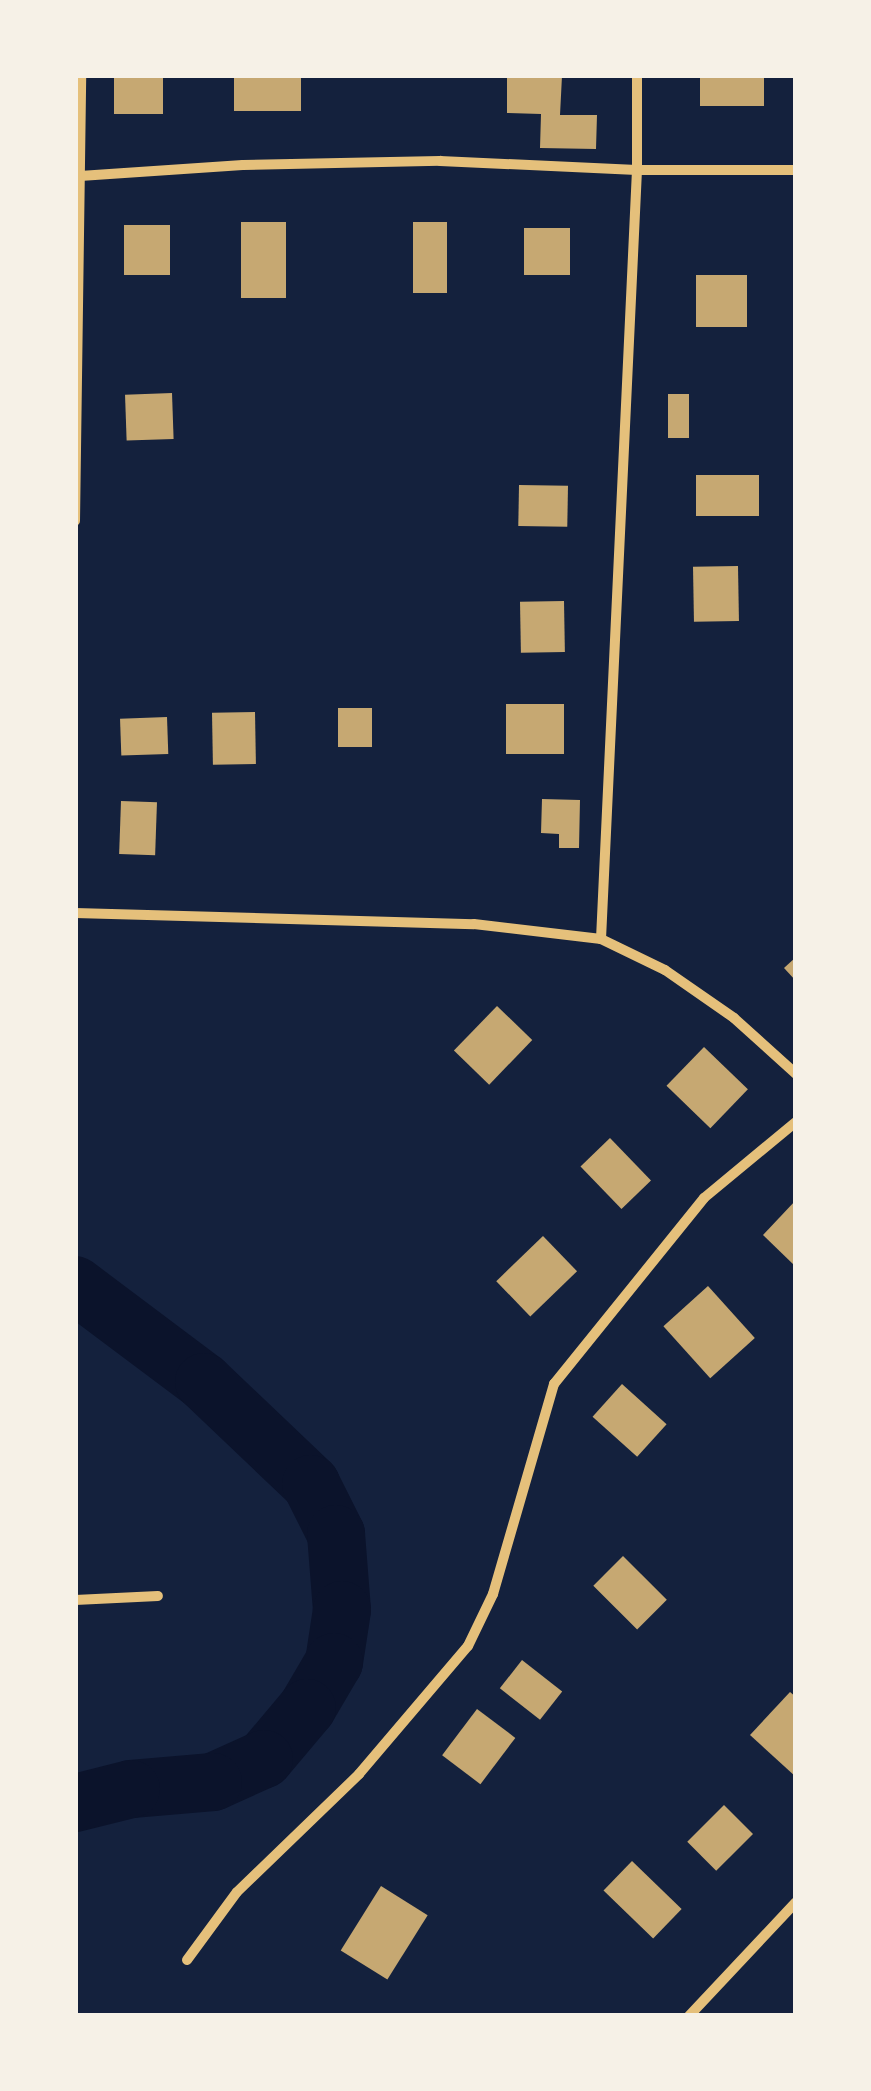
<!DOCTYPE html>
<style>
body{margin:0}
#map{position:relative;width:871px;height:2091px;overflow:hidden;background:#14213d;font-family:Barlow,sans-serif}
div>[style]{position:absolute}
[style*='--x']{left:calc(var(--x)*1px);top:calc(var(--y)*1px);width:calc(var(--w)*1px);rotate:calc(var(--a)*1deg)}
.river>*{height:58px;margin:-29px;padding:0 29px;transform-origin:29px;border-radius:29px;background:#0b132b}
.building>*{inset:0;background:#c6a872;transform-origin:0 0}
.minor>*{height:10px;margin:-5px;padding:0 5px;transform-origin:5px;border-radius:5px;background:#e5c07b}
span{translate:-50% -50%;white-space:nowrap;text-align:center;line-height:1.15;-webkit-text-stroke:8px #f6f1e7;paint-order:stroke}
.frame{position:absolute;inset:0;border:78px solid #f6f1e7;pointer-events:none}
</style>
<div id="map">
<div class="river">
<div style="--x:75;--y:1285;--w:161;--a:36.9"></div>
<div style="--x:204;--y:1382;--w:148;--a:43.6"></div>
<div style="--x:311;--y:1484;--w:56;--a:63.4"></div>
<div style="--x:336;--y:1534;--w:76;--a:85.5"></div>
<div style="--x:342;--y:1610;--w:53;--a:98.7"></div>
<div style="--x:334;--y:1662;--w:53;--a:120.4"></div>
<div style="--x:307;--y:1708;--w:67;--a:130.1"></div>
<div style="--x:264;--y:1759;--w:56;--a:155.7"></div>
<div style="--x:213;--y:1782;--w:82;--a:175.1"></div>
<div style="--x:131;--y:1789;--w:58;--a:166"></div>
</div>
<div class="building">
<div style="left:114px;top:75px;width:49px;height:39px"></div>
<div style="left:234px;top:75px;width:67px;height:36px"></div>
<div style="clip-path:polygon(507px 75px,562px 76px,560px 115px,597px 115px,596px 149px,540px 148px,541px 114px,507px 113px)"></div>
<div style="left:700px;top:75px;width:64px;height:31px"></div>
<div style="left:241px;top:222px;width:45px;height:76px"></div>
<div style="left:413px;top:222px;width:34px;height:71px"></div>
<div style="left:124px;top:225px;width:46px;height:50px"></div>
<div style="left:524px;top:228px;width:46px;height:47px"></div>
<div style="left:696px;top:275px;width:51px;height:52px"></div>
<div style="left:172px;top:393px;width:46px;height:47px;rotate:88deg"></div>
<div style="left:668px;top:394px;width:21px;height:44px"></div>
<div style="left:696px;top:475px;width:63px;height:41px"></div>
<div style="left:519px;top:485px;width:49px;height:41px;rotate:1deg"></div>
<div style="left:738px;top:566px;width:55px;height:45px;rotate:89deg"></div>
<div style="left:564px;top:601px;width:51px;height:44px;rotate:89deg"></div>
<div style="left:506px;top:704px;width:58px;height:50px"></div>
<div style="left:338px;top:708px;width:34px;height:39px"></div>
<div style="left:255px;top:712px;width:52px;height:43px;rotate:89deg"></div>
<div style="left:167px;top:717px;width:37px;height:47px;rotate:88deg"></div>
<div style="clip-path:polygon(542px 799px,580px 800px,579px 848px,559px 848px,559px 834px,541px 833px)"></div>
<div style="left:121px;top:801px;width:36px;height:53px;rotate:2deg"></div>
<div style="clip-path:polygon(796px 957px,796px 981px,784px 968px)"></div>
<div style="left:497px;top:1006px;width:49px;height:62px;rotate:44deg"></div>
<div style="left:704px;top:1047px;width:61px;height:54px;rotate:44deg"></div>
<div style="left:610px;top:1138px;width:59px;height:41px;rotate:46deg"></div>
<div style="clip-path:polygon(796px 1200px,796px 1267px,763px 1235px)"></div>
<div style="left:543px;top:1236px;width:49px;height:65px;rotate:46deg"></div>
<div style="left:708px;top:1286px;width:70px;height:60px;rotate:48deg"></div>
<div style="left:622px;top:1384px;width:60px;height:44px;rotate:42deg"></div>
<div style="left:623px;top:1556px;width:62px;height:42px;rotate:45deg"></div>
<div style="left:522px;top:1660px;width:51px;height:36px;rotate:38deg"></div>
<div style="clip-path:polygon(790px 1692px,796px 1697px,796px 1777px,750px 1735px)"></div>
<div style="left:477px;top:1709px;width:48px;height:58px;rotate:37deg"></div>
<div style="left:724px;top:1805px;width:41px;height:52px;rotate:45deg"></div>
<div style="left:632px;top:1861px;width:69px;height:41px;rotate:44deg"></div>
<div style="left:381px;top:1886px;width:55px;height:76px;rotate:32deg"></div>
</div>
<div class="minor">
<div style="--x:80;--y:176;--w:163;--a:-3.9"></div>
<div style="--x:243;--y:165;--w:197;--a:-1.2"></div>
<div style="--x:440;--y:161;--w:197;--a:2.6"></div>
<div style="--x:637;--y:170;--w:159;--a:0"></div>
<div style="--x:75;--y:521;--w:446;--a:-89.2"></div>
<div style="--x:75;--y:913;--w:399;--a:1.6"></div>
<div style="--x:474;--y:924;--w:128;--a:6.7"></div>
<div style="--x:601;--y:939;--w:71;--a:25.8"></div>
<div style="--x:665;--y:970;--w:84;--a:34.8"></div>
<div style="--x:734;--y:1018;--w:84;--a:42.1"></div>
<div style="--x:601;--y:939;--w:770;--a:-87.32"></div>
<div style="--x:637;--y:170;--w:95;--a:-90"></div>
<div style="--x:75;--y:1600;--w:83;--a:-2.8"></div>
<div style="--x:187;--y:1960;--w:84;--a:-53.7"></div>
<div style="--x:237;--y:1892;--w:170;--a:-44"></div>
<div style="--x:359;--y:1774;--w:168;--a:-49.6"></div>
<div style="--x:468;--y:1646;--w:58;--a:-64.3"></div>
<div style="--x:493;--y:1594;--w:219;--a:-73.8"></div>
<div style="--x:554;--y:1384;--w:239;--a:-51.1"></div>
<div style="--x:704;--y:1198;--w:119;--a:-39.6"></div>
<div style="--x:689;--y:2016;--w:156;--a:-46.8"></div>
</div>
<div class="frame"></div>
</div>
